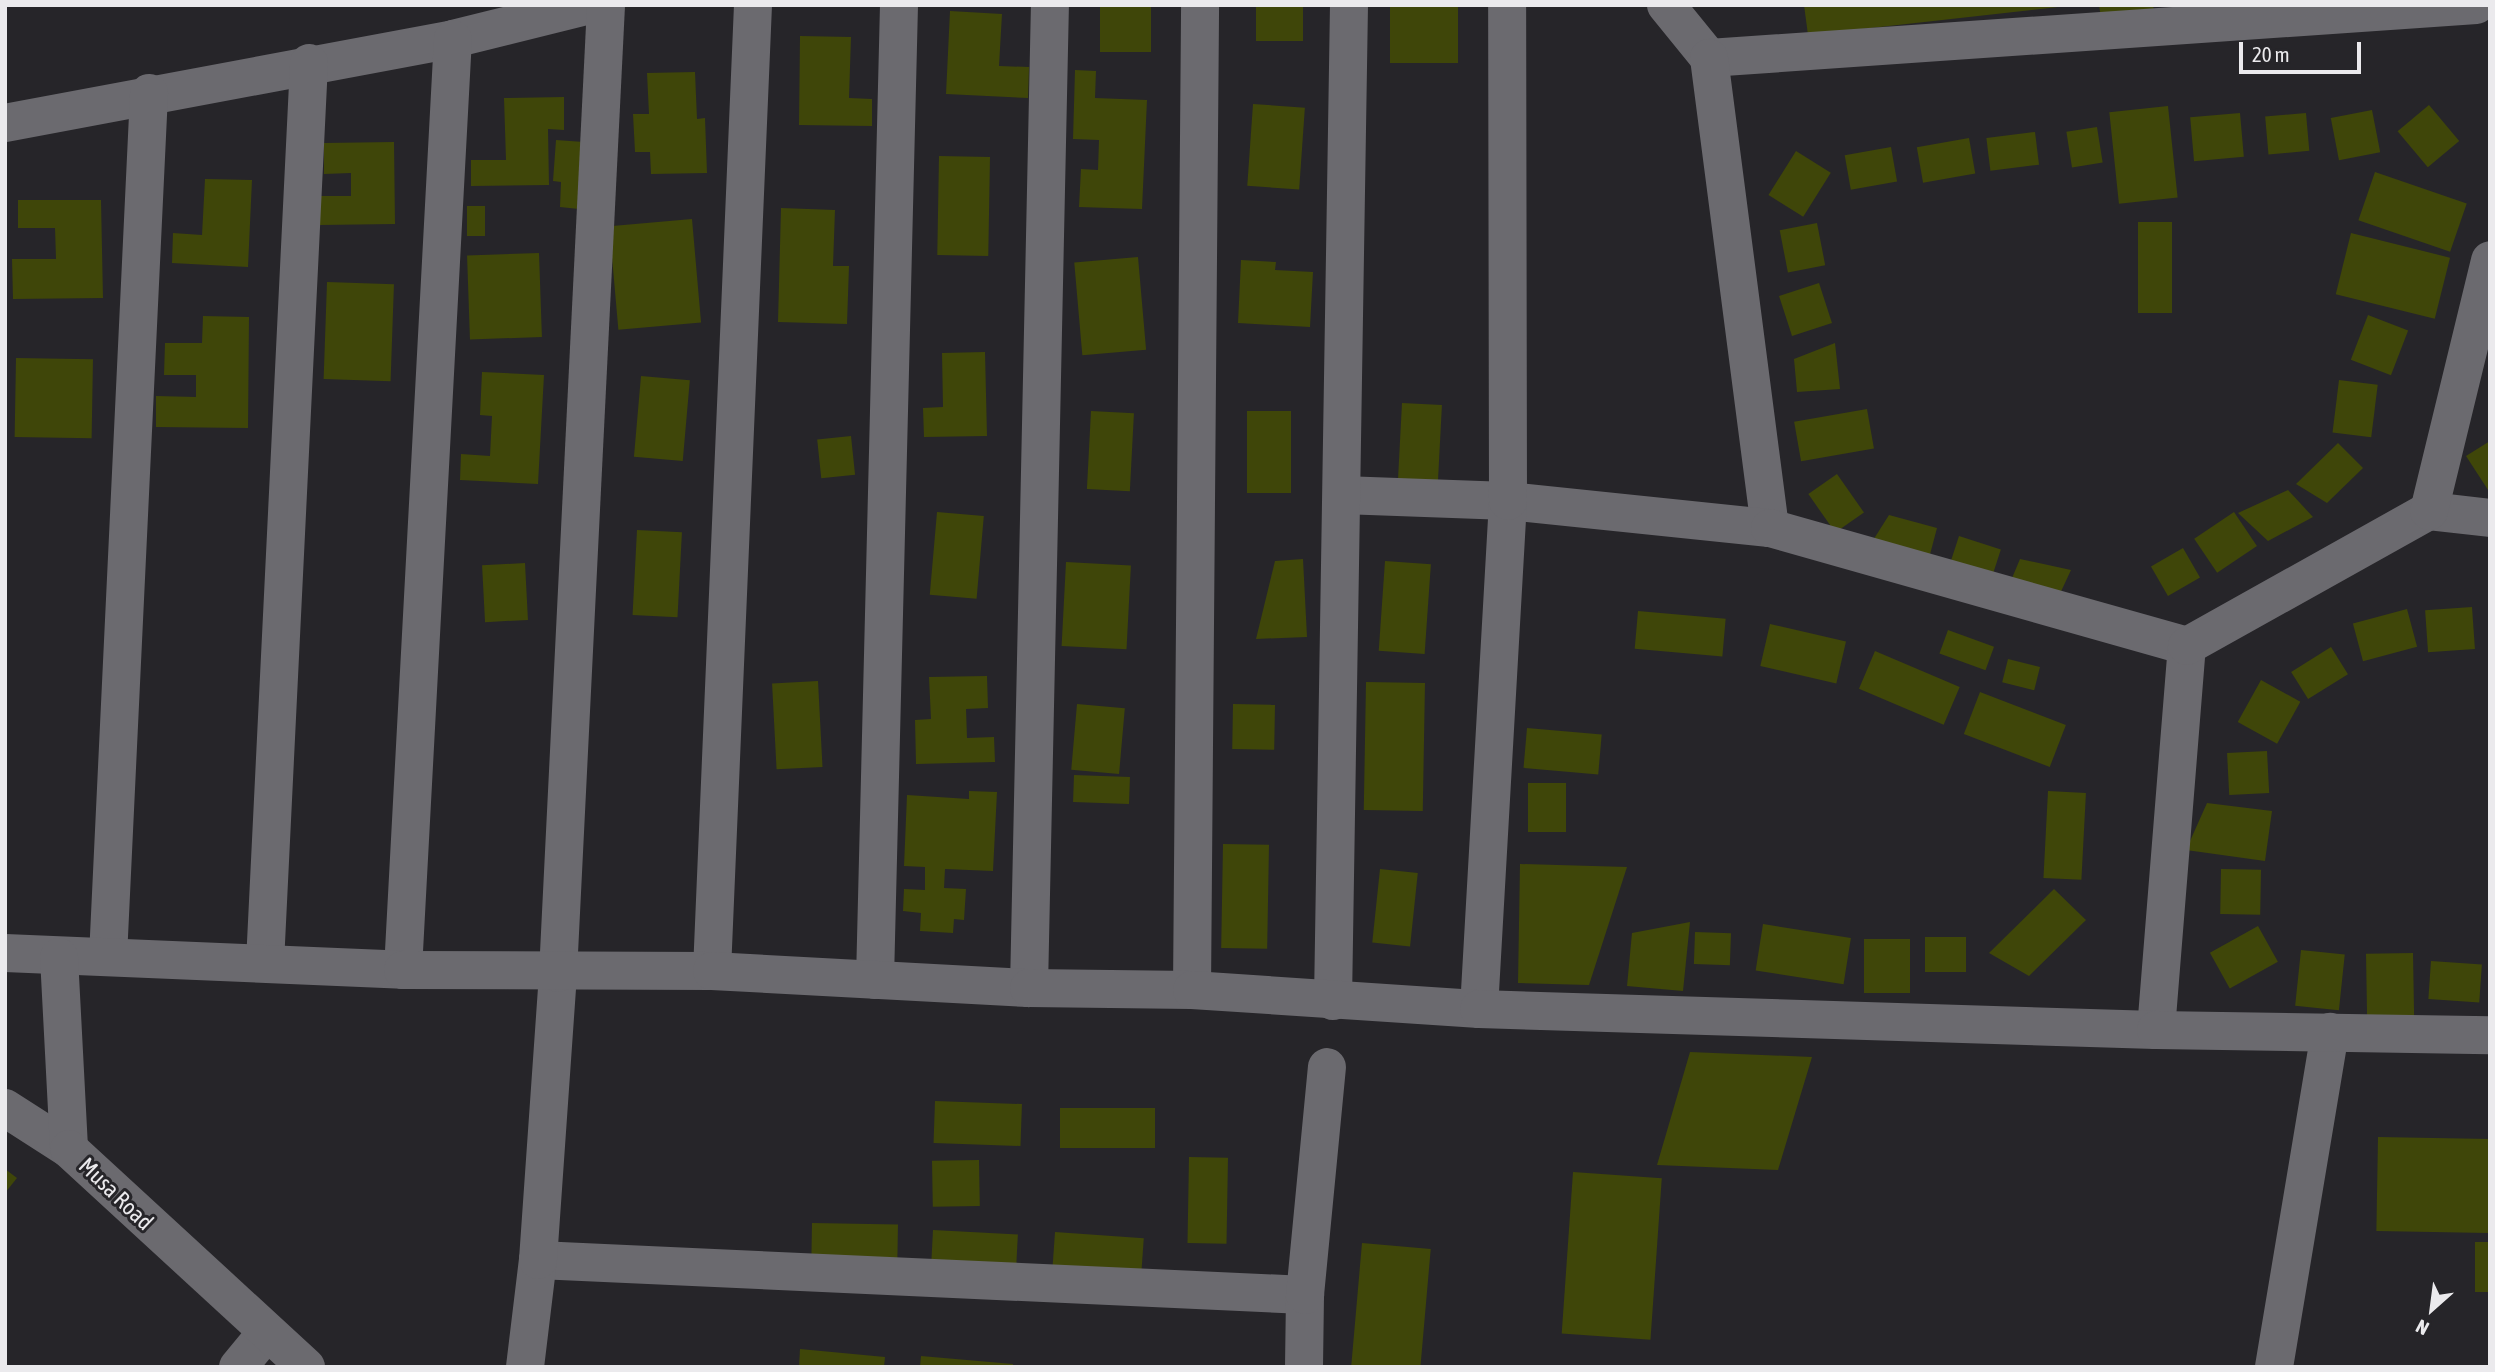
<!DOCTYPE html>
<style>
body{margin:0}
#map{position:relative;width:2495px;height:1372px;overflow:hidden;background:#262529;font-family:"Asap Condensed",sans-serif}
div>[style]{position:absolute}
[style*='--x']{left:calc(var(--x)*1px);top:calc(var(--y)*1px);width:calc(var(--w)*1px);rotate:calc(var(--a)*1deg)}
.building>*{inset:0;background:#3f4609;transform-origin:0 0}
.minor>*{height:38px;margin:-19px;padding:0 19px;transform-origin:19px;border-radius:19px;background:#6b6a6f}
.tertiary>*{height:38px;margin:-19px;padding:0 19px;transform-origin:19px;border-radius:19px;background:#6b6a6f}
span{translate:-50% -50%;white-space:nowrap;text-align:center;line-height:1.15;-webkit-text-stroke:6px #262529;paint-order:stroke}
.street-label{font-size:23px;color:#ebeaed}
.frame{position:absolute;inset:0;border:7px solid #ebeaed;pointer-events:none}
.north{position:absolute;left:2397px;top:1274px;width:70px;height:70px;-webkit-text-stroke:5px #262529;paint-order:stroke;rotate:208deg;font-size:19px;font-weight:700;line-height:28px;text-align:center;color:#ebeaed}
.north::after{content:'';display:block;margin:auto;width:24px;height:32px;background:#ebeaed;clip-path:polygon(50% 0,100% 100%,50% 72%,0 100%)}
.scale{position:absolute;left:2239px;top:42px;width:122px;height:32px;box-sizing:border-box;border:4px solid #ebeaed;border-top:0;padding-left:9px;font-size:21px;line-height:24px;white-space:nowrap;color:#ebeaed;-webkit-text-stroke:5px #262529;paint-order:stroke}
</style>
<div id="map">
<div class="building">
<div style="left:1100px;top:5px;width:51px;height:47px"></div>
<div style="left:1256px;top:5px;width:47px;height:36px"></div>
<div style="left:1390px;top:5px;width:68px;height:58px"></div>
<div style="clip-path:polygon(1804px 5px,2058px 5px,2058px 7px,1808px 35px)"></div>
<div style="clip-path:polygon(2099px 5px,2153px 5px,2154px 11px,2101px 18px)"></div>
<div style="clip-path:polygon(950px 11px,1002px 14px,999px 66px,1029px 67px,1028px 98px,946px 94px)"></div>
<div style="clip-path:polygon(800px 36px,851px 37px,849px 98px,872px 99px,872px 126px,799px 125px)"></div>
<div style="clip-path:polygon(1075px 70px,1096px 71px,1095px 98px,1147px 100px,1142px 209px,1079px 207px,1081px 169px,1098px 170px,1099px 140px,1073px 139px)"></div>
<div style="clip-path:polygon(695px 72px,697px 119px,705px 118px,707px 173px,651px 174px,650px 152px,635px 152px,633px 114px,649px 114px,647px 73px)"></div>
<div style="clip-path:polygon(564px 97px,564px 130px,548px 129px,549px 185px,471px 186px,471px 160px,506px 160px,504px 98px)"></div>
<div style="left:1253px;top:104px;width:52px;height:82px;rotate:4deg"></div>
<div style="left:2429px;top:105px;width:47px;height:41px;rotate:50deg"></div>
<div style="left:2168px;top:106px;width:92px;height:59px;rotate:84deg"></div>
<div style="left:2372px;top:110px;width:43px;height:42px;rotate:79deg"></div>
<div style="left:2240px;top:113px;width:44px;height:50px;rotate:85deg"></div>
<div style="left:2306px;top:113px;width:38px;height:41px;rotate:85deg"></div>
<div style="left:2097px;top:127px;width:36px;height:31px;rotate:81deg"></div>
<div style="left:2035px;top:132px;width:33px;height:49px;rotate:83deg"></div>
<div style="left:1969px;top:138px;width:36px;height:53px;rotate:80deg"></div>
<div style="clip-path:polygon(556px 140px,584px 142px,579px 209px,560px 207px,561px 182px,553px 181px)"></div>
<div style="clip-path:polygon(394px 142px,395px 224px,320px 225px,319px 196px,351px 196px,351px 173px,324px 174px,324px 143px)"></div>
<div style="left:1891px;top:147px;width:35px;height:47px;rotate:80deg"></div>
<div style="left:1796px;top:151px;width:41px;height:52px;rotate:32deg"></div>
<div style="left:939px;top:156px;width:51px;height:99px;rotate:1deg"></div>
<div style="left:2375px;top:172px;width:97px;height:51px;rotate:19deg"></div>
<div style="clip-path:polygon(205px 179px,252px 180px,248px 267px,172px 263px,173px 233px,202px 235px)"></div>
<div style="clip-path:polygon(18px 200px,101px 200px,103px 298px,13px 299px,12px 259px,56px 259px,55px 228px,18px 228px)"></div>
<div style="left:467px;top:206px;width:18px;height:30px"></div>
<div style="clip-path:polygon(781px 208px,835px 210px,833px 266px,849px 266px,847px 324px,778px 322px)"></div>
<div style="left:692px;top:219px;width:104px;height:83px;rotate:85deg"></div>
<div style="left:2138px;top:222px;width:34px;height:91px"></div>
<div style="left:1817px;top:223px;width:43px;height:38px;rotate:79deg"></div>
<div style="left:2351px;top:233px;width:102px;height:63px;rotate:14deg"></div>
<div style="left:539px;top:253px;width:84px;height:72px;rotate:88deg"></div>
<div style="left:1138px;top:257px;width:93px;height:64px;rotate:85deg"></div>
<div style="clip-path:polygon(1241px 260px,1276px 262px,1275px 270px,1313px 272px,1310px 327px,1238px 323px)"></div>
<div style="left:327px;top:282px;width:67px;height:97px;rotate:2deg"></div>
<div style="left:1819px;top:283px;width:42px;height:42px;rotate:72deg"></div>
<div style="left:2368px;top:315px;width:43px;height:48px;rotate:21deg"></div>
<div style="clip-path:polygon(203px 316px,249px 317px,248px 428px,156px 427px,156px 396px,196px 397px,196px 375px,164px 375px,165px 343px,202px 343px)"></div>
<div style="clip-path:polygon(1835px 343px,1840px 389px,1797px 392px,1794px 359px)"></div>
<div style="clip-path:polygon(985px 352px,987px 436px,924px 437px,923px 408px,943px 407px,942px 353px)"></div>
<div style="left:16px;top:358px;width:77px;height:79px;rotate:1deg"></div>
<div style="clip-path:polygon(482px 372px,544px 375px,538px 484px,460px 480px,461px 454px,490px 456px,492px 416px,480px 415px)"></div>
<div style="left:641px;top:376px;width:49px;height:81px;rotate:5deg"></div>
<div style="left:2339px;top:380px;width:39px;height:53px;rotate:7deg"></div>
<div style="left:1402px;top:403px;width:40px;height:81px;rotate:3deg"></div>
<div style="left:1867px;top:409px;width:40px;height:74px;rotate:80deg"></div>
<div style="left:1091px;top:411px;width:43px;height:78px;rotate:3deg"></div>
<div style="left:1247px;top:411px;width:44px;height:82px"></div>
<div style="left:851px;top:436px;width:39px;height:34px;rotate:84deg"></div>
<div style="clip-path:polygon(2490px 441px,2490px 493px,2466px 456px)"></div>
<div style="clip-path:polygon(2338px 443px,2363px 468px,2327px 503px,2296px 484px)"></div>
<div style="left:1837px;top:474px;width:47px;height:35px;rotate:55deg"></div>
<div style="clip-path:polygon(2288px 490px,2313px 517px,2268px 541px,2238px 513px)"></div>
<div style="left:937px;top:512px;width:47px;height:83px;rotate:5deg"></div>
<div style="left:2234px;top:512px;width:41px;height:48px;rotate:56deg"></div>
<div style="clip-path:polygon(1889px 515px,1937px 528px,1928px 562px,1870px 545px)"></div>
<div style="left:637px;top:530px;width:45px;height:85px;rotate:3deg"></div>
<div style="left:1959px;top:536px;width:44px;height:35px;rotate:18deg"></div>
<div style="left:2183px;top:548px;width:34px;height:37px;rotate:60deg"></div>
<div style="clip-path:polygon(1303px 559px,1307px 637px,1256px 639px,1275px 561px)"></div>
<div style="clip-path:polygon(2020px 559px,2071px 570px,2058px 598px,2007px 590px)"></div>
<div style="left:1385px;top:561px;width:46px;height:90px;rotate:4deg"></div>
<div style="left:1066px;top:562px;width:65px;height:84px;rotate:3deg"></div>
<div style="left:525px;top:563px;width:57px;height:43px;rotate:87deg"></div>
<div style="left:2472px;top:607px;width:42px;height:47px;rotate:86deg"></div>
<div style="left:2407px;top:609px;width:39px;height:56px;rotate:75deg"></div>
<div style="left:1638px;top:611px;width:88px;height:38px;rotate:5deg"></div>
<div style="left:1770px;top:624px;width:78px;height:43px;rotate:13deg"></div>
<div style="left:1948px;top:630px;width:49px;height:25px;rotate:20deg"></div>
<div style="left:2331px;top:647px;width:32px;height:47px;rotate:58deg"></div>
<div style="left:1875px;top:651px;width:92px;height:41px;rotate:23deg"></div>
<div style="left:2008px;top:659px;width:33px;height:24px;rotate:14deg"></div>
<div style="clip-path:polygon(987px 676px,988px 708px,966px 709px,967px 738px,994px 737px,995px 762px,916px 764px,915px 720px,931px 719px,929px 677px)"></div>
<div style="left:2261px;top:680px;width:45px;height:48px;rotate:29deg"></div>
<div style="left:818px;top:681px;width:86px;height:46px;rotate:87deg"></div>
<div style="left:1366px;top:682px;width:59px;height:128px;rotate:1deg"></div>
<div style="left:1980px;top:692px;width:92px;height:45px;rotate:21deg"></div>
<div style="left:1077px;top:704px;width:48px;height:66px;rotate:5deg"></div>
<div style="left:1233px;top:704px;width:42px;height:45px;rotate:1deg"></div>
<div style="left:1527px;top:728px;width:75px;height:40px;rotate:5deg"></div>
<div style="left:2267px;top:751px;width:42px;height:40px;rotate:87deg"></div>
<div style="left:1074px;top:775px;width:56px;height:27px;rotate:2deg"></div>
<div style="left:1528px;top:783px;width:38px;height:49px"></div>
<div style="clip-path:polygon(969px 791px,997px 792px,993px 871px,945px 869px,944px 888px,966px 889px,964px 920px,954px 919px,953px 933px,920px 931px,921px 913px,903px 911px,904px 889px,925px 890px,925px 867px,904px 866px,907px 795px,969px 799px)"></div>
<div style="left:2048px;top:791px;width:38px;height:87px;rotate:3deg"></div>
<div style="clip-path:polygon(2207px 803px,2272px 811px,2265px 861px,2186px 850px)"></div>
<div style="left:1223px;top:844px;width:46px;height:104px;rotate:1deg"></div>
<div style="clip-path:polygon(1520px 864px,1627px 867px,1589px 985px,1518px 983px)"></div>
<div style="left:1380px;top:869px;width:38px;height:74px;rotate:6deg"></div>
<div style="left:2221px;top:869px;width:40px;height:45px;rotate:1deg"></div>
<div style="clip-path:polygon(2054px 889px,2086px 920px,2029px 976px,1989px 953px)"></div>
<div style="clip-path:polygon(1690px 922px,1683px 991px,1627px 986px,1632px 933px)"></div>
<div style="left:1763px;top:924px;width:89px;height:47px;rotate:9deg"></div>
<div style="left:2258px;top:926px;width:41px;height:55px;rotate:61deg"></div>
<div style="left:1695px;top:932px;width:36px;height:32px;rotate:2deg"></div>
<div style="left:1925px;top:937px;width:41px;height:35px"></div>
<div style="left:1864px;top:939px;width:46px;height:54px"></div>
<div style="left:2301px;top:950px;width:44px;height:56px;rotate:6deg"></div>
<div style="left:2413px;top:953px;width:65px;height:47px;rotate:89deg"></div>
<div style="left:2431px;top:961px;width:51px;height:38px;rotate:4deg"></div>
<div style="clip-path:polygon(1690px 1052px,1812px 1057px,1778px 1170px,1657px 1165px)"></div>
<div style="left:935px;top:1101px;width:87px;height:42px;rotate:2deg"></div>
<div style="left:1060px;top:1108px;width:95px;height:40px"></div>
<div style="left:2378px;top:1137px;width:112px;height:94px;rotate:1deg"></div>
<div style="left:1189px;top:1157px;width:39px;height:86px;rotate:1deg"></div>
<div style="left:979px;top:1160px;width:46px;height:47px;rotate:89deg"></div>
<div style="clip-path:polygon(5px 1169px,17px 1178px,5px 1193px)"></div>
<div style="left:1573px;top:1172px;width:89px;height:162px;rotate:4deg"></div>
<div style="left:812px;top:1223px;width:86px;height:38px;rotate:1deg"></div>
<div style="left:933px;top:1230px;width:85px;height:37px;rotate:3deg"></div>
<div style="left:1055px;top:1232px;width:89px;height:41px;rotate:4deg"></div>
<div style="left:2475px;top:1242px;width:15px;height:50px"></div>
<div style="left:1362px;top:1243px;width:69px;height:124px;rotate:5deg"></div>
<div style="clip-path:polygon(800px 1349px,885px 1357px,884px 1367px,799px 1367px)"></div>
<div style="clip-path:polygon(921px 1356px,1013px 1364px,1013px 1367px,920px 1367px)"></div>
</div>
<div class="minor">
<div style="--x:1666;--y:5;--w:68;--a:50.9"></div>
<div style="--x:1709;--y:58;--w:769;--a:-3.95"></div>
<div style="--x:1709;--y:58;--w:474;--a:82.6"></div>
<div style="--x:5;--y:123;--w:456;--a:-10.6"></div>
<div style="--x:453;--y:39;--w:141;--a:-13.9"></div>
<div style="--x:1342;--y:495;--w:166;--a:2.1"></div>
<div style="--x:1508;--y:501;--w:263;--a:5.9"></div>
<div style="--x:1770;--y:528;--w:433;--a:15.8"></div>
<div style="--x:2429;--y:511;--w:61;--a:6.5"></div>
<div style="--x:108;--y:957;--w:865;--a:-87.28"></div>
<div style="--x:265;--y:963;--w:901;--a:-87.2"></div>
<div style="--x:403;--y:970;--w:932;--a:-86.93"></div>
<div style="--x:712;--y:971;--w:967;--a:-87.57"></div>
<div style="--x:875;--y:980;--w:975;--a:-88.59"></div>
<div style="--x:1029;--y:988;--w:983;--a:-88.78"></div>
<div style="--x:1192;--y:990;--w:985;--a:-89.53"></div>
<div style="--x:1333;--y:1001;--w:996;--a:-89.08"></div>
<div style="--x:1479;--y:1009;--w:509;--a:-86.73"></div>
<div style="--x:1508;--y:501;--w:496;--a:-90.1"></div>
<div style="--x:2156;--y:1030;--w:385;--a:-85.4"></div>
<div style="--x:2187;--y:646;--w:277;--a:-29.2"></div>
<div style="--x:2429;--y:511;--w:258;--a:-76.3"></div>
<div style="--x:5;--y:1108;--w:76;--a:32.6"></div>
<div style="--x:538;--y:1260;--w:768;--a:2.61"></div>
<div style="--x:238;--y:1367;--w:45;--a:-50.4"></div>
<div style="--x:525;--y:1367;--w:108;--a:-83.1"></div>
<div style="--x:538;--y:1260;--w:288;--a:-86"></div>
<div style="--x:558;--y:973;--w:969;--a:-87.16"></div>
<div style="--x:1304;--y:1367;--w:72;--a:-89.2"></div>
<div style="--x:1305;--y:1295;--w:229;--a:-84.5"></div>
<div style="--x:2274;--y:1367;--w:340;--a:-80.5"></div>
</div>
<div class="tertiary">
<div style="--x:5;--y:953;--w:398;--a:2.4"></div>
<div style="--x:403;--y:970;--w:309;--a:0.2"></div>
<div style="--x:712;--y:971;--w:317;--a:3.1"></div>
<div style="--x:1029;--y:988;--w:163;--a:0.7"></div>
<div style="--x:1192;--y:990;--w:288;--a:3.8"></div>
<div style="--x:1479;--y:1009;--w:677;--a:1.78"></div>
<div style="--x:2156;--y:1030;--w:334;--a:0.9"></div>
<div style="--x:59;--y:957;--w:192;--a:87"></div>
<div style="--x:69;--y:1149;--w:322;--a:42.6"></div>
</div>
<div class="street-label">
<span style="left:116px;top:1194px;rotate:44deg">Musa Road</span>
</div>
<div class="frame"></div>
<div class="north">N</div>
<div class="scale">20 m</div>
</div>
